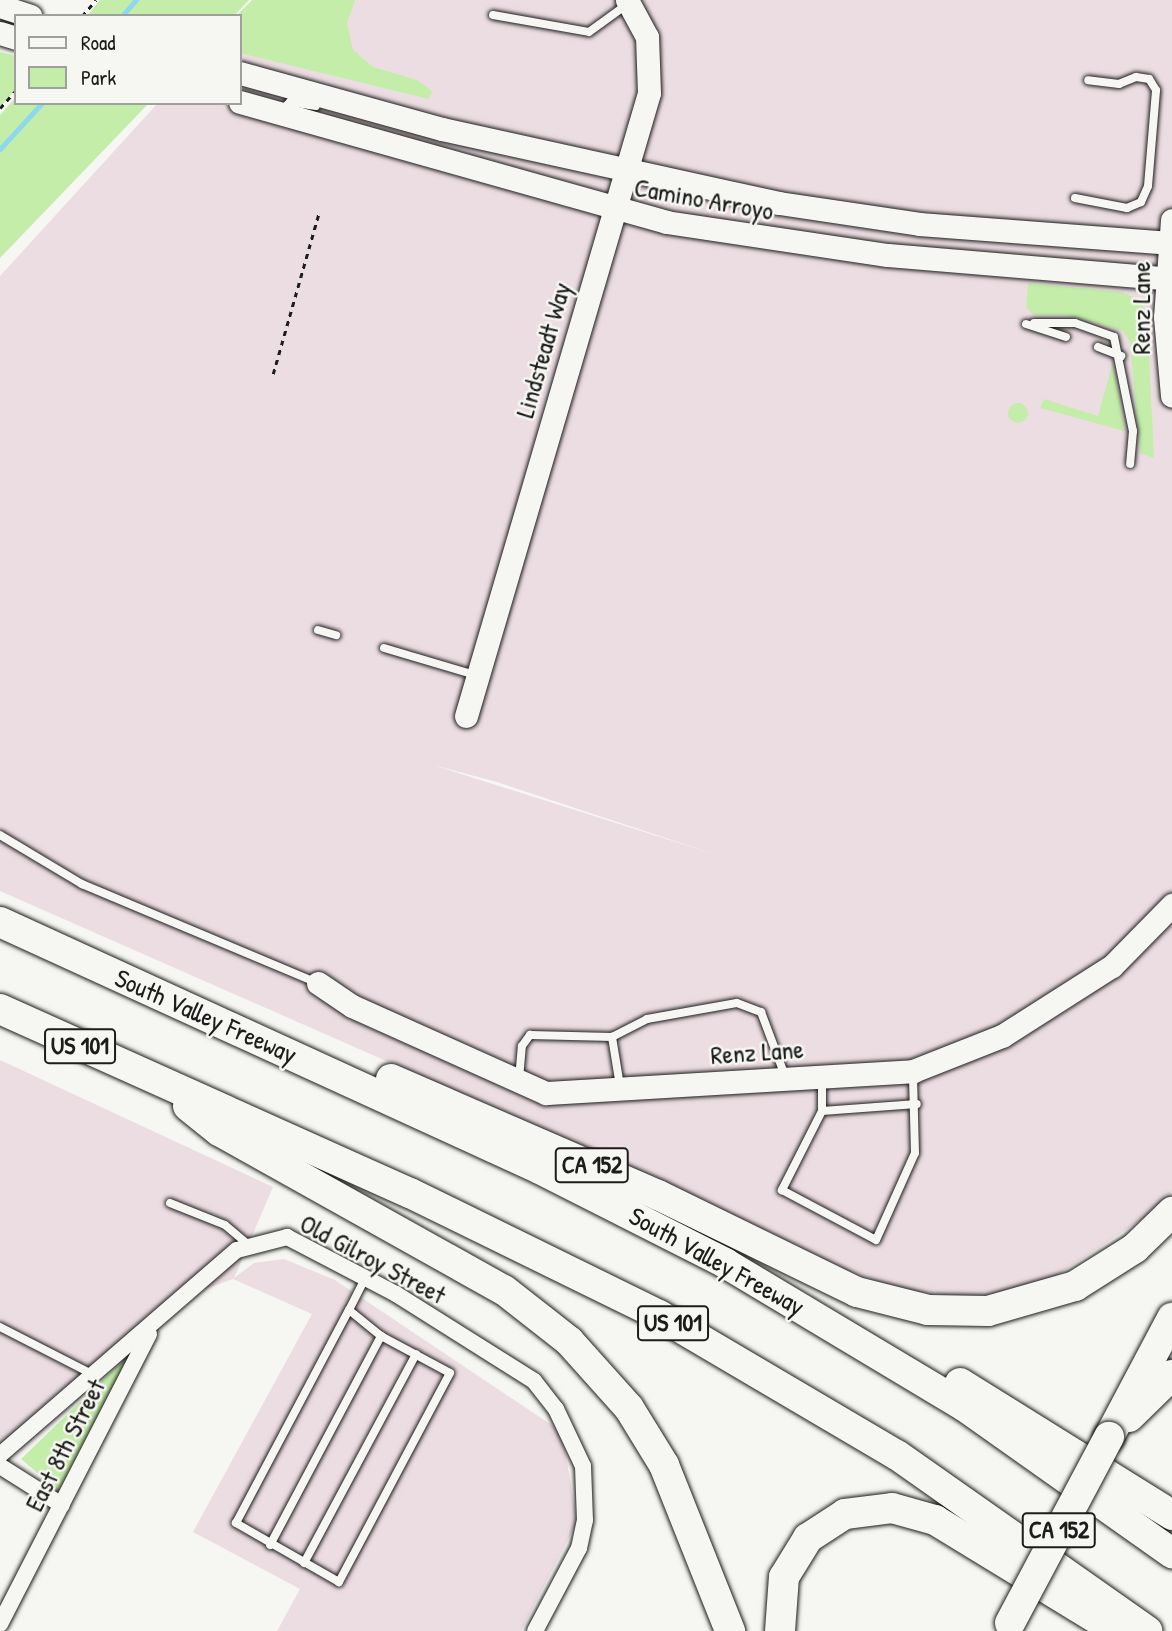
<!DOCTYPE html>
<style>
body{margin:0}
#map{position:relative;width:1172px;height:1631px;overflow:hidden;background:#f6f6f2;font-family:"Patrick Hand",sans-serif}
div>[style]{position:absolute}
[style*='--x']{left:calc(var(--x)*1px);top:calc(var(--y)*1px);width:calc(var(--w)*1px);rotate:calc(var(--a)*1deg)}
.built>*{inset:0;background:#ecdde3}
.green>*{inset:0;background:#c3eda9}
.round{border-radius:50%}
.stream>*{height:4.5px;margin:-2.25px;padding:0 2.25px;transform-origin:2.25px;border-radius:2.25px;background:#8dd8ee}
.path>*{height:2.5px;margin-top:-1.25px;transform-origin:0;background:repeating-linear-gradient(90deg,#1c1c1c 0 5px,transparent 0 10px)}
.roads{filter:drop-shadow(0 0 2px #1c1c1c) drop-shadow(0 0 2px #1c1c1c)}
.lane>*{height:8px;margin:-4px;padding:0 4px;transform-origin:4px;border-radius:4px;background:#f6f6f2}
.street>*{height:16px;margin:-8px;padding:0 8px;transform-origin:8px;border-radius:8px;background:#f6f6f2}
.secondary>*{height:23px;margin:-11.5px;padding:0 11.5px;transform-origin:11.5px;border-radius:11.5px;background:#f6f6f2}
.highway>*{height:30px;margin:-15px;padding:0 15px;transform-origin:15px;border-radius:15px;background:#f6f6f2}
.bridges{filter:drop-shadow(0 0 2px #1c1c1c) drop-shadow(0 0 2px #1c1c1c)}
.highway-bridge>*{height:30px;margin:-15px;padding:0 15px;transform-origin:15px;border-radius:15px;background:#f6f6f2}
span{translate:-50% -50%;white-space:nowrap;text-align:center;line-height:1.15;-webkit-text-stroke:5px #f6f6f2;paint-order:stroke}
.shield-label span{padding:2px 5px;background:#f6f6f2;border:2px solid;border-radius:5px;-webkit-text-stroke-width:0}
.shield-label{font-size:24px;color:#1c1c1c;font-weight:700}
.street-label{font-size:26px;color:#1c1c1c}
.legend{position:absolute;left:14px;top:14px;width:228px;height:91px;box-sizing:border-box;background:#f6f6f2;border:2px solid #9f9f9c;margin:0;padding:9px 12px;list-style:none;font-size:21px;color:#1c1c1c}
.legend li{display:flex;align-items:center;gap:14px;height:35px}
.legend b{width:35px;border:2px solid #9f9f9c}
</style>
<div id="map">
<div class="built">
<div style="clip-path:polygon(evenodd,258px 0,1172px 0,1172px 1191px,1165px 1204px,1048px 1281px,980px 1300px,900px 1289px,821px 1261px,659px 1181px,0 891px,0 276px,158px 103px,240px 103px,240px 18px,258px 0,433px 765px,497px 782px,717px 855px,433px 765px)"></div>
<div style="clip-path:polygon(0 1060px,273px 1187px,234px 1278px,254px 1263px,284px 1259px,335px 1280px,562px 1432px,577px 1522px,521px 1631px,277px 1631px,300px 1589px,193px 1532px,312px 1314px,233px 1279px,178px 1299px,0 1453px)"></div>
</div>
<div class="green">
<div style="clip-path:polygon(100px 0,249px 0,234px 16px,87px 16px)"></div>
<div style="clip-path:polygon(252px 0,355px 0,347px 23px,353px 50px,373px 67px,417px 80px,432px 91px,429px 99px,240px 53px,236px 16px)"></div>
<div style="clip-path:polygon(0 52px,16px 56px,16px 89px,0 107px)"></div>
<div style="clip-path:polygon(16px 97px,16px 103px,149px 103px,0 258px,0 115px)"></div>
<div style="clip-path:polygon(1028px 283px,1122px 292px,1139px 300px,1147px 314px,1154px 458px,1140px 453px,1130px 342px,1123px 331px,1066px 315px,1033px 315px,1026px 307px)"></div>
<div style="clip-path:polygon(1113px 362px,1125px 431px,1040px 408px,1044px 399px,1098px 416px)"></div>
<div class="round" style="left:1008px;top:403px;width:20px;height:20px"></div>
<div style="clip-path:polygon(132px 1352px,60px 1492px,21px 1459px)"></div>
</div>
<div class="stream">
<div style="--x:122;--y:16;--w:21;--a:-49"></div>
<div style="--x:0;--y:149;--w:62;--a:-47.6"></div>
</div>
<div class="path">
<div style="--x:82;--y:16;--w:21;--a:-49"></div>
<div style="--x:0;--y:108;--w:24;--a:-48"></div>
<div style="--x:273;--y:374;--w:168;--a:-74.1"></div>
</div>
<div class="roads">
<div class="lane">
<div style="--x:493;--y:15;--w:97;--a:10"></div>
<div style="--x:589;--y:32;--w:46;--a:-36.1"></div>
<div style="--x:281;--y:111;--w:13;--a:-45"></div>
<div style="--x:290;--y:102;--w:26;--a:9"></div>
<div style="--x:1075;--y:198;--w:53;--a:10.9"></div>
<div style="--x:1127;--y:208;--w:15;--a:-23"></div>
<div style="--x:1141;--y:202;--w:17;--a:-66"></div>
<div style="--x:1148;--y:186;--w:96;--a:-85.2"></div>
<div style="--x:1156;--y:90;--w:13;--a:-122"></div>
<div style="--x:1149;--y:79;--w:13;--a:-171"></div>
<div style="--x:1136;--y:77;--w:18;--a:158"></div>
<div style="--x:1119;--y:84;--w:31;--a:-173"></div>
<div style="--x:1034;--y:323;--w:41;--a:0"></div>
<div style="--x:1075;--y:323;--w:41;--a:19.7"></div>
<div style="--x:1114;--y:337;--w:96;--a:78.6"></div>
<div style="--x:1133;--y:431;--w:33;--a:95"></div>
<div style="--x:1026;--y:324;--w:42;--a:18"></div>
<div style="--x:1098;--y:347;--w:25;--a:21"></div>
<div style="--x:318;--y:630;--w:19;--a:16"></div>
<div style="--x:384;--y:648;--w:95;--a:16.5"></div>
<div style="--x:0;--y:835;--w:96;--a:30.9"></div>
<div style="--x:82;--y:884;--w:255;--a:22.8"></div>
<div style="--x:822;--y:1077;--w:34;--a:90"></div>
<div style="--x:822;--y:1111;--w:89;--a:116.9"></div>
<div style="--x:782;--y:1190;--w:106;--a:28"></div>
<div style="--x:876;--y:1240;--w:95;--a:-65.9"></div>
<div style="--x:915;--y:1153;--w:79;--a:-91.5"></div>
<div style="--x:519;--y:1079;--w:33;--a:-85"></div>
<div style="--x:522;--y:1046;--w:14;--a:-54"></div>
<div style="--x:530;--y:1035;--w:82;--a:1.4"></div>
<div style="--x:620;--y:1086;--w:50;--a:-99.3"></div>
<div style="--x:612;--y:1037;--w:39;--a:-27"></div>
<div style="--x:647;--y:1019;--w:91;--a:-10.1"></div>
<div style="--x:737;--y:1003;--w:26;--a:21"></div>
<div style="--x:761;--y:1012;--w:68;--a:69.4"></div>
<div style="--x:822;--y:1111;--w:95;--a:-4.2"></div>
<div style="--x:170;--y:1203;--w:59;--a:21.8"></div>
<div style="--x:225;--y:1225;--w:33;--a:40"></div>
<div style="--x:349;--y:1310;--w:41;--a:39.1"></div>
<div style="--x:381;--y:1336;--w:78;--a:28.2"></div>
<div style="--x:450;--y:1373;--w:237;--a:118"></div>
<div style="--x:339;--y:1582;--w:119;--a:-150.2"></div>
<div style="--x:236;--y:1523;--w:241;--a:-62.1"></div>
<div style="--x:349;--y:1310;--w:37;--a:-63"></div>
<div style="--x:0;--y:1327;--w:106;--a:27.1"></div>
<div style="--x:270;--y:1545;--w:237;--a:-62"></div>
<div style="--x:304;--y:1563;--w:237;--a:-61.8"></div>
</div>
<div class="street">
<div style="--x:0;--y:1455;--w:313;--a:-40.9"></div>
<div style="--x:237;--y:1250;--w:52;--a:-14.6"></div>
<div style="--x:287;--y:1237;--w:123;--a:27.6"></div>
<div style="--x:396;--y:1294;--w:163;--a:32.2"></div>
<div style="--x:534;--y:1381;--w:36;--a:52"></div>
<div style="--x:556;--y:1409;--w:63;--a:64.7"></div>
<div style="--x:583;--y:1466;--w:54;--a:87.9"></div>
<div style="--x:585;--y:1520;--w:29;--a:102"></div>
<div style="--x:579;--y:1548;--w:94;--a:117.9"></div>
<div style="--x:0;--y:1466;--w:73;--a:32.2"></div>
<div style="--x:0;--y:1624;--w:326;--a:-62.8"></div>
</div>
<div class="secondary">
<div style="--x:0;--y:6;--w:32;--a:18"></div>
<div style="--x:0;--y:33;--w:17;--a:17"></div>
<div style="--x:240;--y:73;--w:210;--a:15.5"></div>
<div style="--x:442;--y:129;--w:345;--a:12.4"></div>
<div style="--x:779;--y:203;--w:142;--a:8.5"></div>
<div style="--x:919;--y:224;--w:254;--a:4.3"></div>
<div style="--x:240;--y:102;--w:443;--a:15.7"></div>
<div style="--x:666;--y:222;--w:224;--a:8.5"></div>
<div style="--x:888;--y:255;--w:285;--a:4.8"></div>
<div style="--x:1172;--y:220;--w:97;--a:94.1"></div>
<div style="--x:1165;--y:317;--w:79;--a:84.9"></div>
<div style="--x:466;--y:716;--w:649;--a:-73.63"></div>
<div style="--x:649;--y:93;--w:56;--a:-92"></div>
<div style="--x:647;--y:37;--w:42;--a:-118.4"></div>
<div style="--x:318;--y:983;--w:41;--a:34.1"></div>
<div style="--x:352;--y:1006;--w:213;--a:24.2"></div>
<div style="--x:546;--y:1093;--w:368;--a:-3.4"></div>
<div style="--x:913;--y:1071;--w:96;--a:-21.5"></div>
<div style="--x:1002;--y:1036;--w:130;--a:-32.5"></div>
<div style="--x:1112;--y:966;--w:86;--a:-45.5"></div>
</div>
<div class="highway">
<div style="--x:0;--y:922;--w:594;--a:24.58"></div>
<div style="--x:540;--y:1169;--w:208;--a:26.9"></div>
<div style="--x:725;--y:1263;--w:279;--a:30.9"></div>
<div style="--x:964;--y:1406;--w:255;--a:35.3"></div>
<div style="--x:0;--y:1009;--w:449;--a:24.2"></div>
<div style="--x:410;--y:1193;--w:277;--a:26.1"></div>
<div style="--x:659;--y:1315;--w:276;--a:30.5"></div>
<div style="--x:897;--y:1455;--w:306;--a:35.1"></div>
<div style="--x:391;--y:1079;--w:291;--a:23.5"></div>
<div style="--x:658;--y:1195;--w:221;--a:26"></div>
<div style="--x:857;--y:1292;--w:73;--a:14.2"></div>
<div style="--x:928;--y:1310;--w:60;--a:1"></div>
<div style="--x:988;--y:1311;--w:91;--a:-16"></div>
<div style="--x:1075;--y:1286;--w:71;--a:-32.3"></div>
<div style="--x:1135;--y:1248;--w:52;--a:-44.2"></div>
<div style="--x:188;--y:1106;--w:40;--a:39"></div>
<div style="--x:219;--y:1131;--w:326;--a:29.2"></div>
<div style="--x:504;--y:1290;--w:83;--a:38.1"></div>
<div style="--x:569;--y:1341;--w:90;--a:48.2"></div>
<div style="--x:629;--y:1408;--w:67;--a:58.4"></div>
<div style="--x:664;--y:1465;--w:179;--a:68.3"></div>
<div style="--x:960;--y:1383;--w:250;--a:31.9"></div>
<div style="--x:1129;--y:1417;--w:60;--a:-44.3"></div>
<div style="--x:1109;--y:1437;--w:135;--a:-62.1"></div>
<div style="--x:780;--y:1631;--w:54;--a:-85.8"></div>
<div style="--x:784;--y:1577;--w:46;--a:-58.4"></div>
<div style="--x:808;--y:1538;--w:44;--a:-33"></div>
<div style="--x:845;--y:1514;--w:47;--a:-7.3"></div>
<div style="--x:892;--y:1508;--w:45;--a:15.6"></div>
<div style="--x:935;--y:1520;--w:213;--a:31.4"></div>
</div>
</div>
<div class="bridges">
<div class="highway-bridge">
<div style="--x:1010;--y:1623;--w:211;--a:-62"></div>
</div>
</div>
<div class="shield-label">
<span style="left:80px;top:1046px">US 101</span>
<span style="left:592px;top:1165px">CA 152</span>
<span style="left:673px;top:1323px">US 101</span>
<span style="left:1059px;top:1530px">CA 152</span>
</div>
<div class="street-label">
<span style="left:704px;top:199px;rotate:10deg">Camino Arroyo</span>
<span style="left:1141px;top:308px;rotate:-90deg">Renz Lane</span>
<span style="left:543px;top:350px;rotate:-74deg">Lindsteadt Way</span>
<span style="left:206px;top:1016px;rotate:24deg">South Valley Freeway</span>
<span style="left:757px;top:1052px;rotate:-4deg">Renz Lane</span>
<span style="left:373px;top:1259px;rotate:28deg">Old Gilroy Street</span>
<span style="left:717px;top:1261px;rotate:29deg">South Valley Freeway</span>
<span style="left:65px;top:1445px;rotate:-63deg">East 8th Street</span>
</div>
<ul class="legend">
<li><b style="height:9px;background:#f6f6f2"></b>Road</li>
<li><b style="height:19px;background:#c3eda9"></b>Park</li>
</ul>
</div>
